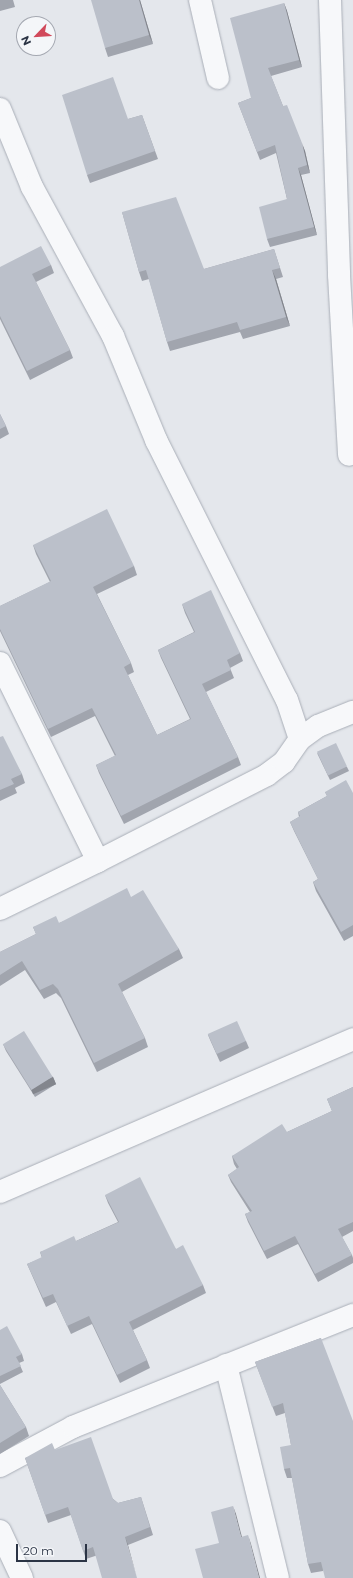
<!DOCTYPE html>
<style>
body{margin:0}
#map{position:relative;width:353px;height:1578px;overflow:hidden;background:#e4e7ec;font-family:Montserrat,sans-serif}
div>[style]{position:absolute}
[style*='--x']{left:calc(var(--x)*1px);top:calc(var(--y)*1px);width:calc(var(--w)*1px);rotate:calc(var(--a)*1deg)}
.roads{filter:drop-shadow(0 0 1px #a9aeb7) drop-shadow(0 0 1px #a9aeb7)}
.minor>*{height:22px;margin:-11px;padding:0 11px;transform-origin:11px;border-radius:11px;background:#f7f8fa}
.wall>*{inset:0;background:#a1a5ae}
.shaded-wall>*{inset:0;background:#83868d;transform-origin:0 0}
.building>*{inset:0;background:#bbc0ca;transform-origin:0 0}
span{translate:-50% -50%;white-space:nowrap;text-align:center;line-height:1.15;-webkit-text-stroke:3px #f4f6f9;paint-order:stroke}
.north{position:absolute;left:16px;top:16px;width:40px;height:40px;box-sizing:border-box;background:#f4f6f9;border:1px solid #a4a8b1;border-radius:50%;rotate:245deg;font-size:11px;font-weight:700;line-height:16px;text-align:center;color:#2b3445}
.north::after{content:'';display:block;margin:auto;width:14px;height:18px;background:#d1495b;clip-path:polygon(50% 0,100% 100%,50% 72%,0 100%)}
.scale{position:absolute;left:16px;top:1544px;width:71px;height:18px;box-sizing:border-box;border:2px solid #2b3445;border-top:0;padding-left:5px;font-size:12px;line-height:14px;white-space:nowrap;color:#2b3445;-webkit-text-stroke:3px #f4f6f9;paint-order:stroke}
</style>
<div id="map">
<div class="roads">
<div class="minor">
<div style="--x:200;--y:0;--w:80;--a:77"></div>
<div style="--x:330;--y:0;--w:275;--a:88.1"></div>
<div style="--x:339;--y:275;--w:180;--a:86.8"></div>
<div style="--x:0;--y:109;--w:84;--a:67.7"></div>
<div style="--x:32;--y:187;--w:170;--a:61.5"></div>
<div style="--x:113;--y:336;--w:113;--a:67.5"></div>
<div style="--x:156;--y:440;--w:291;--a:63.3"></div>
<div style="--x:287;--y:700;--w:41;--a:71.6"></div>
<div style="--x:300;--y:739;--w:28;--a:125"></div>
<div style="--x:284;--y:762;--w:21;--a:143"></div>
<div style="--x:267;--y:775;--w:190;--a:153"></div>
<div style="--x:0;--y:663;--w:221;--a:63.7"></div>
<div style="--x:98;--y:861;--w:109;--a:153.9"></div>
<div style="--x:300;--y:739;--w:22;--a:-36"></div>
<div style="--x:318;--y:726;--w:38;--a:-22"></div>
<div style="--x:0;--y:1192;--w:385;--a:-23.4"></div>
<div style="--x:226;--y:1365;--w:219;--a:76.3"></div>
<div style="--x:0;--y:1466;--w:83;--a:-28.1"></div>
<div style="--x:73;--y:1427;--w:302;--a:-21.8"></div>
<div style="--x:0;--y:1531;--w:52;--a:64.9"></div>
</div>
</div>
<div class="wall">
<div style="clip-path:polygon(0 0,13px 0,15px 7px,0 11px)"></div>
<div style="clip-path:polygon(140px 0,153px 44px,108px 57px,105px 48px)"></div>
<div style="clip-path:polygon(284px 3px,287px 11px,302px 67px,271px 76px,283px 106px,305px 151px,310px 173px,301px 175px,317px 235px,270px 247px,267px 239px,287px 199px,276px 153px,260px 160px,238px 103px,251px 98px)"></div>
<div style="clip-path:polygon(142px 115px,158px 159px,90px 183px,87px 175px,128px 119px)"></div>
<div style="clip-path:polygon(122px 212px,204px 269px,274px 249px,283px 277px,276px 279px,290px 326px,243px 339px,240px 332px,170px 351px,167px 342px,149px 279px,142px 281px,139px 272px)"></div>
<div style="clip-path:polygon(51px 265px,54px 273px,36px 282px,70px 350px,73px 358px,30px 380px,0 319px,0 267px)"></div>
<div style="clip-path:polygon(0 414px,6px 426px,9px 434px,0 439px)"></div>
<div style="clip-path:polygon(33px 545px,134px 566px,137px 575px,97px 594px,131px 663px,134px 672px,128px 675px,157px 735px,190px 719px,161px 658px,158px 650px,194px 632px,185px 613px,182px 604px,240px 653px,243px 661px,230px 668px,234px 678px,206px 692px,238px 757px,241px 765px,124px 824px,99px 773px,96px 765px,115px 756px,95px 716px,51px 737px,0 631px,0 606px,50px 582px,36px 554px)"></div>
<div style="clip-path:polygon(0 737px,22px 774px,25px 783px,15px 788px,17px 793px,0 801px)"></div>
<div style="clip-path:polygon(317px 753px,347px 767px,349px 771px,330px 780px)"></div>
<div style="clip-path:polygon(325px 792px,353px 793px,353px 936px,344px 941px,316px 891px,313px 882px,318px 879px,294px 831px,290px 822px,299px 817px,298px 812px,327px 796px)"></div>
<div style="clip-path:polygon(131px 897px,179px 949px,183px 958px,122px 992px,145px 1038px,148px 1047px,97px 1072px,61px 998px,56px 993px,44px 999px,25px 970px,0 986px,0 952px,36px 934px,33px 927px,59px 923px)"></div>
<div style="clip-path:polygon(208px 1035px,246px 1041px,249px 1048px,220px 1062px,211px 1042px)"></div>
<div style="clip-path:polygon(3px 1044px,53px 1077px,56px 1084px,35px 1097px,6px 1051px)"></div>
<div style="clip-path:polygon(353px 1087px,353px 1231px,342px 1237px,352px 1255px,353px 1258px,353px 1263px,318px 1282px,298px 1244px,267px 1259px,248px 1222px,245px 1214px,250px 1212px,231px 1182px,228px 1175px,237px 1169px,234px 1164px,232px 1156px,287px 1132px,332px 1111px,327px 1099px)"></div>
<div style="clip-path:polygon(105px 1195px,176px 1249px,203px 1285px,206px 1293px,133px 1330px,147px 1360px,150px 1368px,120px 1383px,92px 1324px,71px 1334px,56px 1302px,46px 1307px,31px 1273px,27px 1264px,42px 1258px,40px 1252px,76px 1241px,118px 1222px,108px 1203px)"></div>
<div style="clip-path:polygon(0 1330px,22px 1354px,24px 1361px,19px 1363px,23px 1372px,0 1384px)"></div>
<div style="clip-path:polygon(321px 1338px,323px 1571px,311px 1573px,308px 1564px,292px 1478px,287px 1478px,284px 1469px,291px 1445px,285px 1413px,276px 1416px,255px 1362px)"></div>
<div style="clip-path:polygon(0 1385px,26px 1427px,29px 1436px,0 1454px)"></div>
<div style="clip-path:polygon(55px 1450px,118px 1503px,141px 1497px,153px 1535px,128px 1545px,86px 1559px,71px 1515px,48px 1523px,25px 1458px)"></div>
</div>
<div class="shaded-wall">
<div style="clip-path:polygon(139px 0,140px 0,153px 44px,149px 35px)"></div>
<div style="clip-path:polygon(284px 3px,287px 11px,302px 67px,299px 60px)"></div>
<div style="clip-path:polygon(302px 143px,305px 151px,310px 173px,307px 165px)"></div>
<div style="clip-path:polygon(298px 168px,301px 175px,317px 235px,314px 227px)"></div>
<div style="clip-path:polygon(272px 270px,276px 279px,290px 326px,286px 317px)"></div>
<div style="left:53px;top:1077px;width:8px;height:25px;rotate:67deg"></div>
<div style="clip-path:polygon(233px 1506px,236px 1514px,244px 1545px,241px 1537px)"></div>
<div style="clip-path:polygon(248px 1535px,251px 1544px,260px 1578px,259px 1578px)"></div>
<div style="clip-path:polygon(125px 1537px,128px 1545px,137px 1578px)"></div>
</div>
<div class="building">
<div style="clip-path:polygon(91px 0,139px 0,149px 35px,105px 48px)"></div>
<div style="clip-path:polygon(284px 3px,299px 60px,268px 68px,283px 106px,287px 105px,302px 143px,307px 165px,298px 168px,314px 227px,267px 239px,259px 207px,287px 199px,275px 145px,257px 152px,238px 103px,251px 98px,230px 18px)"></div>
<div style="clip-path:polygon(113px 77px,128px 119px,142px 115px,155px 151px,87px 175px,62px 95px)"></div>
<div style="clip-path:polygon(176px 197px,204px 269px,274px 249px,280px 268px,272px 270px,286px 317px,240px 330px,237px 322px,167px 342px,146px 270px,139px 272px,122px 212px)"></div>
<div style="clip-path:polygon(41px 246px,51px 265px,32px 274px,70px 350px,27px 371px,0 316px,0 267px)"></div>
<div style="clip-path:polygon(0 414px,6px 426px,0 429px)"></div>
<div style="clip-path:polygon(107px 509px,134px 566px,93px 587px,131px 663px,124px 667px,157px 735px,191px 719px,158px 650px,195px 632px,182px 604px,211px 590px,240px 653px,227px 660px,231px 670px,202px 684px,238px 757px,121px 816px,96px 765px,116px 755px,92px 708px,48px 729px,0 629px,0 606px,51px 581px,33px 545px)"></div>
<div style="clip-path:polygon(3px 736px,22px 774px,11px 779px,14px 784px,0 790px,0 737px)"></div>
<div style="left:336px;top:743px;width:26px;height:21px;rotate:65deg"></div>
<div style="clip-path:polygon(346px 780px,353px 793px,353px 925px,341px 932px,313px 882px,318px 879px,290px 822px,300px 816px,298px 812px,327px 796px,325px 792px)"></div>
<div style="clip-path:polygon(127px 888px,131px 897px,143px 890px,179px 949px,118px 984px,145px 1038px,94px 1063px,58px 989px,53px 984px,40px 990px,22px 961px,0 975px,0 952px,36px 934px,33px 927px,56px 916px,59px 923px)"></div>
<div style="left:237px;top:1021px;width:22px;height:32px;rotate:66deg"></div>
<div style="left:24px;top:1031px;width:54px;height:25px;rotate:58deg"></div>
<div style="clip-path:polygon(353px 1087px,353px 1222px,338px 1229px,352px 1255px,315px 1274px,295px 1236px,264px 1251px,245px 1214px,252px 1211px,228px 1175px,239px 1167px,232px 1156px,282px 1124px,287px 1132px,332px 1111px,327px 1099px)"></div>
<div style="clip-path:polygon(140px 1177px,176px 1249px,183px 1245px,203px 1285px,129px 1322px,147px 1360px,117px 1375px,89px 1316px,67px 1326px,53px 1294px,43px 1298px,27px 1264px,42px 1257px,40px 1252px,74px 1236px,76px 1241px,119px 1222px,105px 1195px)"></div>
<div style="clip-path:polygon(7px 1326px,22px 1354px,16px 1357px,21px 1366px,0 1376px,0 1330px)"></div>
<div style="clip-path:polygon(321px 1338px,353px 1421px,353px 1578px,325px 1578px,321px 1562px,308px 1564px,290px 1468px,284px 1469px,280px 1447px,291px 1445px,283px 1403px,272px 1407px,255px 1362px)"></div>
<div style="clip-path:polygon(0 1385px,26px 1427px,0 1443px)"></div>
<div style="clip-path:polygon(91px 1437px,113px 1499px,118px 1503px,141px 1497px,150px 1527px,125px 1537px,137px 1578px,102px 1578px,93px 1547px,83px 1551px,68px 1507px,45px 1515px,25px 1458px,52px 1443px,55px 1450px)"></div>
<div style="clip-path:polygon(233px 1506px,241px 1537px,248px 1535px,259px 1578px,203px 1578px,195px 1549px,219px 1543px,211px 1512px)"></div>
</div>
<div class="north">N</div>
<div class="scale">20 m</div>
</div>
